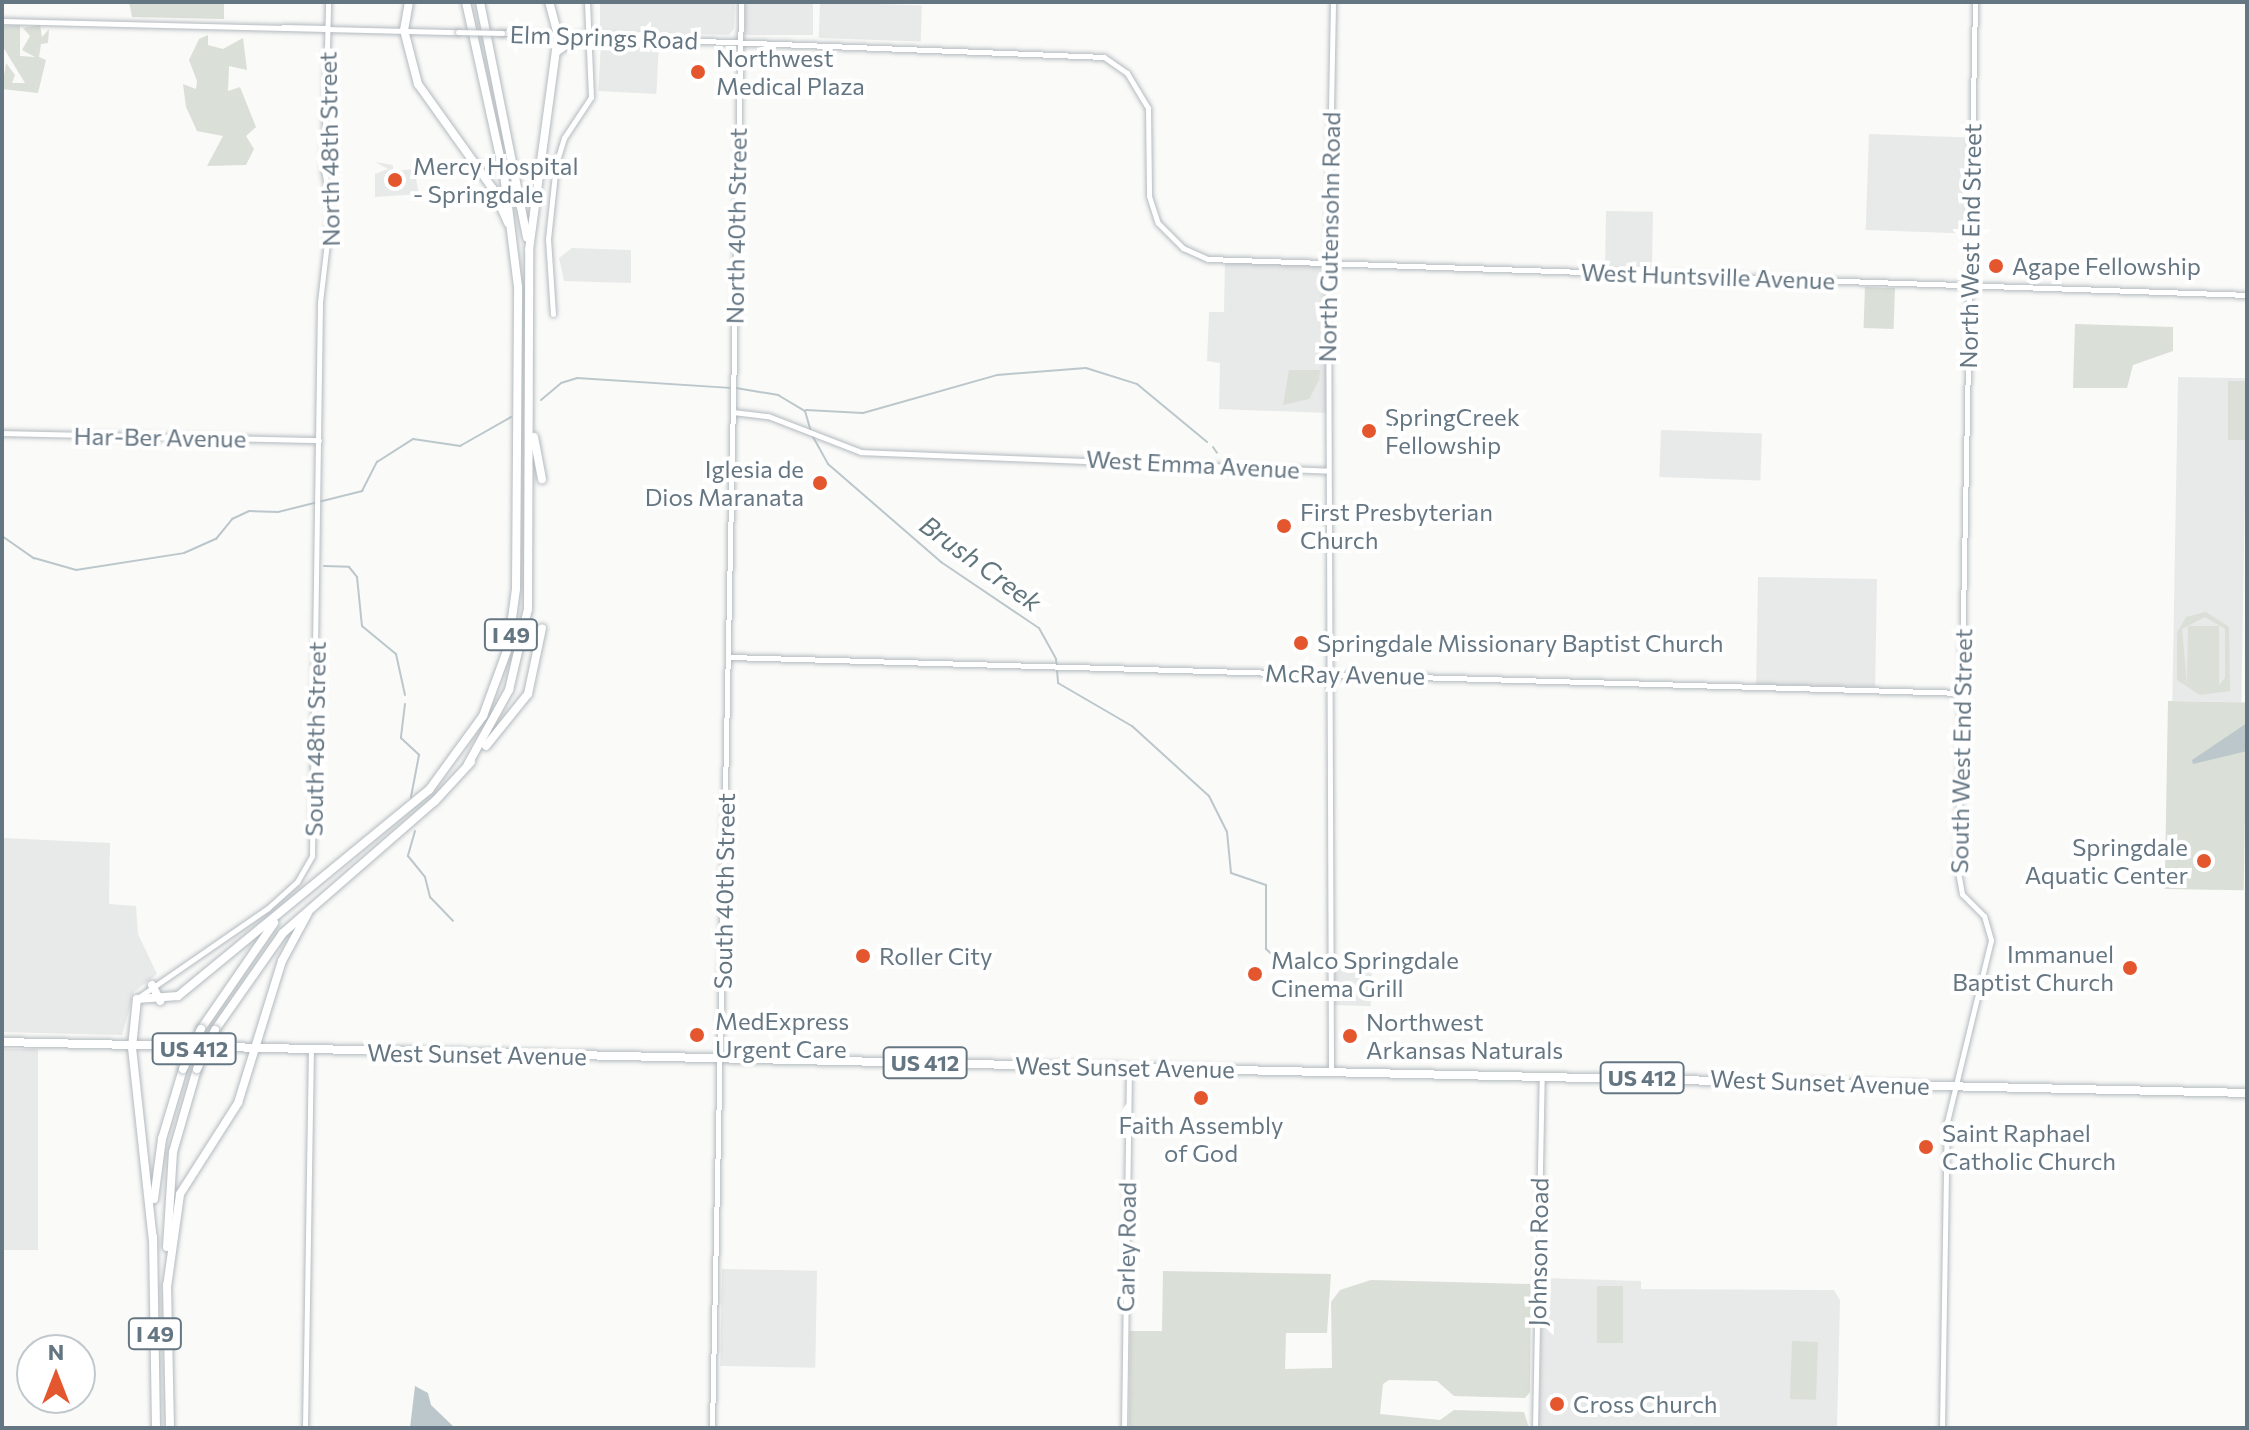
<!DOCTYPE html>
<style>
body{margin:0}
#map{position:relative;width:2249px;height:1430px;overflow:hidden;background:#fafaf8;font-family:Commissioner,sans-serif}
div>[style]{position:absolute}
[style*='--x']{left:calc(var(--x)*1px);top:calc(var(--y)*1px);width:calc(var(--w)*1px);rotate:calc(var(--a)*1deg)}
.built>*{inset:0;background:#e8e9e9;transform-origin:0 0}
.green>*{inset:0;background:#dadfd7;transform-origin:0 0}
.water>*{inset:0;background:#bbc7cb}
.stream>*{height:2px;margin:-1px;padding:0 1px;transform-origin:1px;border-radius:1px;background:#bbc7cb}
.roads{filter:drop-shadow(0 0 2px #b3babf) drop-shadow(0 0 2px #b3babf)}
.secondary>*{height:5px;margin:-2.5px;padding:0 2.5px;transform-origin:2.5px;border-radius:2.5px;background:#fff}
.highway>*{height:8px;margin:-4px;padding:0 4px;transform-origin:4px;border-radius:4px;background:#fff}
.bridges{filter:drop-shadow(0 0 2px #b3babf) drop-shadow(0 0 2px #b3babf)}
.secondary-bridge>*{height:5px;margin:-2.5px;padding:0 2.5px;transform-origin:2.5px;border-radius:2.5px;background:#fff}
.highway-bridge>*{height:8px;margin:-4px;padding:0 4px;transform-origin:4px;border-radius:4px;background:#fff}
.dots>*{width:22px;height:22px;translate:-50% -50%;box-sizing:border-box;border:4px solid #fff;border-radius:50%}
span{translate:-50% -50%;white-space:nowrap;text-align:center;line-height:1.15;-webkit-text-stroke:8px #fff;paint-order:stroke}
.shield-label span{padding:2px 6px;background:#fff;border:2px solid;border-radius:6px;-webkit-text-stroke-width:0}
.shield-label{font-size:22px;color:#657683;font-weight:700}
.street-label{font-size:24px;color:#657683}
.poi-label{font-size:24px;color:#657683}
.left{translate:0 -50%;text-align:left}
.right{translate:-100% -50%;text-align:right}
.water-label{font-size:26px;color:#60757c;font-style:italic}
.frame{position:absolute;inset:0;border:4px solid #657683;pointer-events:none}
.north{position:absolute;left:16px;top:1334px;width:80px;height:80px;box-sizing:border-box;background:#fff;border:2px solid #c1c8cd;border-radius:50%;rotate:0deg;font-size:22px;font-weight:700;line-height:32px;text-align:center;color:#657683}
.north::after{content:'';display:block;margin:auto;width:28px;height:36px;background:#e4572e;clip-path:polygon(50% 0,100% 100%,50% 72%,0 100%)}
</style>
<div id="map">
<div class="built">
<div style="clip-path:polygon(600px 2px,735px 2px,734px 29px,729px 35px,600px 31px)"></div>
<div style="left:745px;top:2px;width:68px;height:33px"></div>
<div style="left:820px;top:2px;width:102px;height:36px;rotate:2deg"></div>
<div style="left:601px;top:42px;width:58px;height:49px;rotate:3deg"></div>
<div style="left:1869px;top:134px;width:100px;height:96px;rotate:2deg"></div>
<div style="clip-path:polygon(375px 162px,393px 165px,393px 171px,414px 169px,419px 194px,375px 197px,375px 174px,388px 169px)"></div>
<div style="left:1606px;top:211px;width:47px;height:56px;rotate:1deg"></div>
<div style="clip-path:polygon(572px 248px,631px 250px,631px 283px,564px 281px,559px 258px)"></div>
<div style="clip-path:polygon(1225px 261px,1328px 264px,1328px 413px,1219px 409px,1220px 363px,1207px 361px,1209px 312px,1224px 312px)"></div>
<div style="left:2178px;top:377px;width:69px;height:324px;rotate:1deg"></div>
<div style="left:1661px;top:430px;width:101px;height:47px;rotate:2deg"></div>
<div style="left:1877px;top:579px;width:108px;height:119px;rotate:91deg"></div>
<div style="clip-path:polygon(2px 838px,110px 843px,109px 904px,136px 906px,138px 934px,157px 974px,134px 992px,122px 1035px,2px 1032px)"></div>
<div style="left:1335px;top:967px;width:37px;height:38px;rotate:2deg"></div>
<div style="left:2px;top:1049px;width:36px;height:201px"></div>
<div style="left:722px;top:1269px;width:95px;height:97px;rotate:1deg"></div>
<div style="clip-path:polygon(1542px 1278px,1641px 1281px,1641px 1289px,1834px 1290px,1840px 1300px,1837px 1428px,1539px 1428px)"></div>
</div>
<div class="green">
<div style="clip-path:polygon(129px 2px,224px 2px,224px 19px,132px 17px)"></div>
<div style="clip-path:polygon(20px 25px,20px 56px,35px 57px,22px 50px,30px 36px,23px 28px,40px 25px,42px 37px,49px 29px,48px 43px,41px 44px,39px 57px,46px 60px,38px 93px,2px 89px,6px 63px,15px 75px,12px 83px,25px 83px,3px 47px,4px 26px)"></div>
<div style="clip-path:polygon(208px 35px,208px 45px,223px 49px,243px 38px,247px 70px,229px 66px,228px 91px,240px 87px,256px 127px,246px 136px,254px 149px,246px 165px,207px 166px,223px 136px,197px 131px,186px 107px,183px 84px,196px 89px,197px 81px,189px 60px,199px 39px)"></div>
<div style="left:1865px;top:287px;width:30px;height:41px;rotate:2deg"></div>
<div style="clip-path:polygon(2075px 324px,2173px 327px,2173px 351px,2133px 365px,2127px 388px,2073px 388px)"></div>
<div style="clip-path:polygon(1289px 370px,1320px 370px,1319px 380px,1309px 399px,1283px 405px)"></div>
<div style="left:2228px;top:381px;width:19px;height:59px"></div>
<div style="clip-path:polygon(evenodd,2206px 612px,2229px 627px,2230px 691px,2200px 695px,2177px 680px,2177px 633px,2186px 617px,2206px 612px,2205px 617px,2225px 629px,2225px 678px,2219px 685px,2219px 626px,2188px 626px,2187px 685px,2182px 629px,2205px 617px)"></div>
<div style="left:2168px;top:701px;width:79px;height:188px;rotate:1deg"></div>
<div style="clip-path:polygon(1163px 1271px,1331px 1274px,1327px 1333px,1286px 1333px,1285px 1369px,1332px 1368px,1331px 1302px,1340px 1290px,1371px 1280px,1531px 1284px,1530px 1392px,1525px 1398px,1454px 1396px,1437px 1381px,1389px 1380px,1383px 1384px,1380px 1414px,1440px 1420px,1454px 1410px,1524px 1412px,1529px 1428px,1129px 1428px,1130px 1331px,1162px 1331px)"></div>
<div style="left:1597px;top:1286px;width:26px;height:57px"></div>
<div style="left:1792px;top:1341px;width:26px;height:58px;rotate:2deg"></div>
</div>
<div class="water">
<div style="clip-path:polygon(2247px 723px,2247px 751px,2193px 764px,2192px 760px)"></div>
<div style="clip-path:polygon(415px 1386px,428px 1393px,431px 1405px,455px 1428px,410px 1428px)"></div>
</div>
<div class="stream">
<div style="--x:736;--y:388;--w:43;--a:9.5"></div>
<div style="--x:778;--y:395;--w:31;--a:31"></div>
<div style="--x:805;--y:411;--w:19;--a:74"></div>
<div style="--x:541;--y:400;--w:26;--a:-40"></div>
<div style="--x:561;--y:383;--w:17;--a:-17"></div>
<div style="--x:577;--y:378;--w:153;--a:3.7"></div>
<div style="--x:806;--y:410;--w:57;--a:3"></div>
<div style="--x:863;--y:413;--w:139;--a:-15.8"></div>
<div style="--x:997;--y:375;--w:89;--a:-4.5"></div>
<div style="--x:1086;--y:368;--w:53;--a:17.4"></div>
<div style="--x:1137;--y:384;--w:91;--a:39.6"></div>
<div style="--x:812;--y:435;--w:33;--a:61"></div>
<div style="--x:828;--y:464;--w:150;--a:40.9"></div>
<div style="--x:941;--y:562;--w:118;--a:34"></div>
<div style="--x:1039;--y:628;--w:35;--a:61"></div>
<div style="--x:1056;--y:659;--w:24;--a:85"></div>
<div style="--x:1058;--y:683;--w:86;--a:30.2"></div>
<div style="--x:1132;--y:726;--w:104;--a:42.3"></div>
<div style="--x:1209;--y:796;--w:40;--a:63.4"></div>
<div style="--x:1227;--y:832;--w:41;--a:84.4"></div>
<div style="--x:1231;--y:873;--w:37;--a:19"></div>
<div style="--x:1266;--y:885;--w:64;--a:90"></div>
<div style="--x:1266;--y:949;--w:13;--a:42"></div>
<div style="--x:1276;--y:958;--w:35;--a:0"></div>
<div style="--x:1213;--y:447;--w:7;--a:56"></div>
<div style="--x:2;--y:536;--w:39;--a:35"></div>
<div style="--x:34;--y:558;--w:44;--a:15.9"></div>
<div style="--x:76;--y:570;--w:109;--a:-8.9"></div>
<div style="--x:184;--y:553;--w:35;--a:-24"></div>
<div style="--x:216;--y:539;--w:26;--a:-51"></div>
<div style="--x:232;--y:519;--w:19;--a:-25"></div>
<div style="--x:249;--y:511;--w:29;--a:2"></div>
<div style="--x:278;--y:512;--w:87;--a:-14"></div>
<div style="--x:362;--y:491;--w:33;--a:-63"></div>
<div style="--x:377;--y:462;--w:43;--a:-32.6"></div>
<div style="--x:413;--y:439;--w:48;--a:8.5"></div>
<div style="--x:460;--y:446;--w:59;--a:-29.6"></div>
<div style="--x:324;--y:566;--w:25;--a:2"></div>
<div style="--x:349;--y:567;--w:13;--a:51"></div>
<div style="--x:357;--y:577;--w:49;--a:84.2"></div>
<div style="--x:362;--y:626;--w:44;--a:39.5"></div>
<div style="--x:396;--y:654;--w:42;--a:77.6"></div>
<div style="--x:405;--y:704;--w:34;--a:97"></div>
<div style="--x:401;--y:738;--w:25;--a:43"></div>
<div style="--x:419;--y:755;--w:43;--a:100.8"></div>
<div style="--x:415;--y:831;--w:26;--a:106"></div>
<div style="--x:408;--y:856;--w:27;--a:51"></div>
<div style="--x:425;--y:877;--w:21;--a:76"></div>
<div style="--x:430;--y:897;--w:33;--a:46"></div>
</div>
<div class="roads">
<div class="secondary">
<div style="--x:2;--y:21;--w:456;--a:1.4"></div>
<div style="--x:283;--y:27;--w:43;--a:1.3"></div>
<div style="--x:502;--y:33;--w:602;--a:2.28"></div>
<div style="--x:1104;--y:57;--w:28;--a:35"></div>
<div style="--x:1127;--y:73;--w:41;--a:59"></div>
<div style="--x:1148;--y:108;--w:88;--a:89.3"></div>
<div style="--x:1149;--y:196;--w:28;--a:72"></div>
<div style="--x:1158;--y:223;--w:35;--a:45"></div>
<div style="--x:1183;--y:248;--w:27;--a:24"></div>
<div style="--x:1208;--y:259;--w:1040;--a:1.98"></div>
<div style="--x:553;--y:314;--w:75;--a:-93.8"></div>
<div style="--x:548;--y:239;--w:75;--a:-83.9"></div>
<div style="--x:556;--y:164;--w:27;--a:-73"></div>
<div style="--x:564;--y:138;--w:49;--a:-56.6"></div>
<div style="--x:591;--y:97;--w:95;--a:-92.4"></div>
<div style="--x:733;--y:412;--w:35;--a:7"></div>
<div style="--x:768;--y:416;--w:100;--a:21.2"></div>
<div style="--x:861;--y:452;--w:467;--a:2.3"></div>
<div style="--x:2;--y:433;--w:317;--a:1.3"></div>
<div style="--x:729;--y:657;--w:1234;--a:1.67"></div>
<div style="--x:139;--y:997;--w:157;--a:-34.6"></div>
<div style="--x:268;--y:908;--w:39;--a:-42"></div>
<div style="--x:297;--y:882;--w:30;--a:-60"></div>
<div style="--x:312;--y:856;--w:554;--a:-89.17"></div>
<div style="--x:320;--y:302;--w:94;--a:-83.3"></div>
<div style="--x:331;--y:209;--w:39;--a:-100"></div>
<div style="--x:324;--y:171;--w:169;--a:-88.6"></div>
<div style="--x:1331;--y:1071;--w:807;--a:-90.21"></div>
<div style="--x:1328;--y:264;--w:262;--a:-88.9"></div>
<div style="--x:305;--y:1428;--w:377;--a:-89.1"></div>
<div style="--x:712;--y:1428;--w:1426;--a:-88.83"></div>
<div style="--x:1124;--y:1428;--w:361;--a:-89.2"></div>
<div style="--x:1535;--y:1428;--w:351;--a:-88.9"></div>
<div style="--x:1942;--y:1428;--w:306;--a:-89.1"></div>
<div style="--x:1947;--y:1122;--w:187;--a:-76.4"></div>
<div style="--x:1991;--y:940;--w:25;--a:-106"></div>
<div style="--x:1984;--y:916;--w:31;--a:-135"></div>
<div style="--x:1962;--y:894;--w:23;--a:-100"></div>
<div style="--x:1958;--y:871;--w:869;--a:-88.88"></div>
</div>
<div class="highway">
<div style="--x:409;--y:2;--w:28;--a:100"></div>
<div style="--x:404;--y:30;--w:56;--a:75.5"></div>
<div style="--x:418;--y:84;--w:129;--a:54.5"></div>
<div style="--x:493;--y:189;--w:37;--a:66"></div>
<div style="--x:480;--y:2;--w:240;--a:78.7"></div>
<div style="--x:556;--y:52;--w:28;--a:-35"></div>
<div style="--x:534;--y:437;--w:43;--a:79.2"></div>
<div style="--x:486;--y:746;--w:67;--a:-51.1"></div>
<div style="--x:528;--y:694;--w:67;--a:-78"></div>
<div style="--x:468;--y:764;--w:85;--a:-61"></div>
<div style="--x:509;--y:690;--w:83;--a:-76.8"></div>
<div style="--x:528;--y:609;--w:359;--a:-89.8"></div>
<div style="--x:529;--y:250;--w:217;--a:-82.3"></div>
<div style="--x:558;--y:35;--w:34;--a:-105"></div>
<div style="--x:152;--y:985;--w:18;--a:63"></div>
<div style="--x:201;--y:1029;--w:129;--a:-55.4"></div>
<div style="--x:215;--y:1030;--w:118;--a:-55"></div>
<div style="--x:283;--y:933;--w:201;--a:-41"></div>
<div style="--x:435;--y:801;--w:53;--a:-47.3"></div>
<div style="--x:2;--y:1042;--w:2246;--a:1.3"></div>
<div style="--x:154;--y:1199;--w:61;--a:-82.4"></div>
<div style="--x:162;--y:1139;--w:73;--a:-73.3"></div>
<div style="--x:153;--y:1237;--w:191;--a:89.1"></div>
<div style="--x:153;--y:1241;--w:195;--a:-96.2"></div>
<div style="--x:132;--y:1047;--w:48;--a:-84.1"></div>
<div style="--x:137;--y:999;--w:41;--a:-4.2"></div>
<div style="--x:178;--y:996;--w:325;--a:-39.4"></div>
<div style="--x:429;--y:790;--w:92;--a:-53.9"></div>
<div style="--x:483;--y:716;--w:72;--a:-69.8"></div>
<div style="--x:508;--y:648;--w:60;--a:-82.3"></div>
<div style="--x:516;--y:589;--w:302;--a:-89.6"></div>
<div style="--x:518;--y:287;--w:113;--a:-97.1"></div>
<div style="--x:504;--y:175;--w:177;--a:-102.4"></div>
<div style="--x:167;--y:1247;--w:95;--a:-86.4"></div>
<div style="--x:173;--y:1152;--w:86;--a:-73.9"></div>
<div style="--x:167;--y:1285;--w:143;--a:88.8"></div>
<div style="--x:167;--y:1287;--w:94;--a:-82"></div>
<div style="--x:180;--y:1194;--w:108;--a:-57.5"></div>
<div style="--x:238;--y:1103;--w:149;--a:-72.8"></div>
<div style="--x:282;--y:961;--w:55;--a:-61.6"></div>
</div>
</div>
<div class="bridges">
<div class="secondary-bridge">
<div style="--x:458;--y:32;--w:44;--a:1.3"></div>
</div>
<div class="highway-bridge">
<div style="--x:183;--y:1069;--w:44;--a:-65.8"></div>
<div style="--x:197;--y:1069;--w:43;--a:-65.2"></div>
</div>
</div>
<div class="dots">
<div style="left:698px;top:72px;background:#e4572e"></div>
<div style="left:395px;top:180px;background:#e4572e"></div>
<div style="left:1996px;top:266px;background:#e4572e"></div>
<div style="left:1369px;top:431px;background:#e4572e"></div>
<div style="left:820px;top:483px;background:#e4572e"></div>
<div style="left:1284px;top:526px;background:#e4572e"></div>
<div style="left:1301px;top:643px;background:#e4572e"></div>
<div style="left:2204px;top:861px;background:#e4572e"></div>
<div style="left:863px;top:956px;background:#e4572e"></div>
<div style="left:2130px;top:968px;background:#e4572e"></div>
<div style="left:1255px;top:974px;background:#e4572e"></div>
<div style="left:697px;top:1035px;background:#e4572e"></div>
<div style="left:1350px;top:1036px;background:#e4572e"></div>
<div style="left:1201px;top:1098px;background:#e4572e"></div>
<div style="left:1926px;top:1147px;background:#e4572e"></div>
<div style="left:1557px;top:1404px;background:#e4572e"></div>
</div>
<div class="shield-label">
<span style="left:511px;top:635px">I 49</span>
<span style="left:194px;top:1049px">US 412</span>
<span style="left:925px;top:1063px">US 412</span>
<span style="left:1642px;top:1078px">US 412</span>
<span style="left:155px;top:1334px">I 49</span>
</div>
<div class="street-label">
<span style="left:604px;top:37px;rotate:2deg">Elm Springs Road</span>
<span style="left:329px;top:149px;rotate:-91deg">North 48th Street</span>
<span style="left:736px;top:226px;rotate:-89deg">North 40th Street</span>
<span style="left:1329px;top:237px;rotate:-89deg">North Gutensohn Road</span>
<span style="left:1970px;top:246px;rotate:-89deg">North West End Street</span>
<span style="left:1708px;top:276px;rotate:2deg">West Huntsville Avenue</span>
<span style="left:160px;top:437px;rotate:1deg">Har-Ber Avenue</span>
<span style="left:1193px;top:464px;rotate:3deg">West Emma Avenue</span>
<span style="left:1345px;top:674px;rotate:1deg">McRay Avenue</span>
<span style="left:315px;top:739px;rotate:-89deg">South 48th Street</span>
<span style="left:1961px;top:751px;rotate:-89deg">South West End Street</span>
<span style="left:724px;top:891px;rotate:-89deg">South 40th Street</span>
<span style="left:477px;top:1054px;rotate:1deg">West Sunset Avenue</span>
<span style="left:1125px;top:1067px;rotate:1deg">West Sunset Avenue</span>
<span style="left:1820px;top:1082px;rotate:2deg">West Sunset Avenue</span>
<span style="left:1126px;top:1247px;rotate:-89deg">Carley Road</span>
<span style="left:1538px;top:1252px;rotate:-89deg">Johnson Road</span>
</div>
<div class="poi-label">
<span class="left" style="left:716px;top:72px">Northwest<br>Medical Plaza</span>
<span class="left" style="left:413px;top:180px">Mercy Hospital<br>- Springdale</span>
<span class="left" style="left:2012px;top:266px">Agape Fellowship</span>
<span class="left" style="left:1385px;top:431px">SpringCreek<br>Fellowship</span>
<span class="right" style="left:804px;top:483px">Iglesia de<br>Dios Maranata</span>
<span class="left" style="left:1300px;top:526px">First Presbyterian<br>Church</span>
<span class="left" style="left:1317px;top:643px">Springdale Missionary Baptist Church</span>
<span class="right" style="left:2188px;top:861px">Springdale<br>Aquatic Center</span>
<span class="right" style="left:2114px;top:968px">Immanuel<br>Baptist Church</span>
<span class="left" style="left:879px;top:956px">Roller City</span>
<span class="left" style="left:1271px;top:974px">Malco Springdale<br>Cinema Grill</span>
<span class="left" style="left:715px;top:1035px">MedExpress<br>Urgent Care</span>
<span class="left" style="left:1366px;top:1036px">Northwest<br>Arkansas Naturals</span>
<span style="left:1201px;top:1139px">Faith Assembly<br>of God</span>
<span class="left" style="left:1942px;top:1147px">Saint Raphael<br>Catholic Church</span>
<span class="left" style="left:1573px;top:1404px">Cross Church</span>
</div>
<div class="water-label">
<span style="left:981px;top:563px;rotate:36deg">Brush Creek</span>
</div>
<div class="frame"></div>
<div class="north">N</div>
</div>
